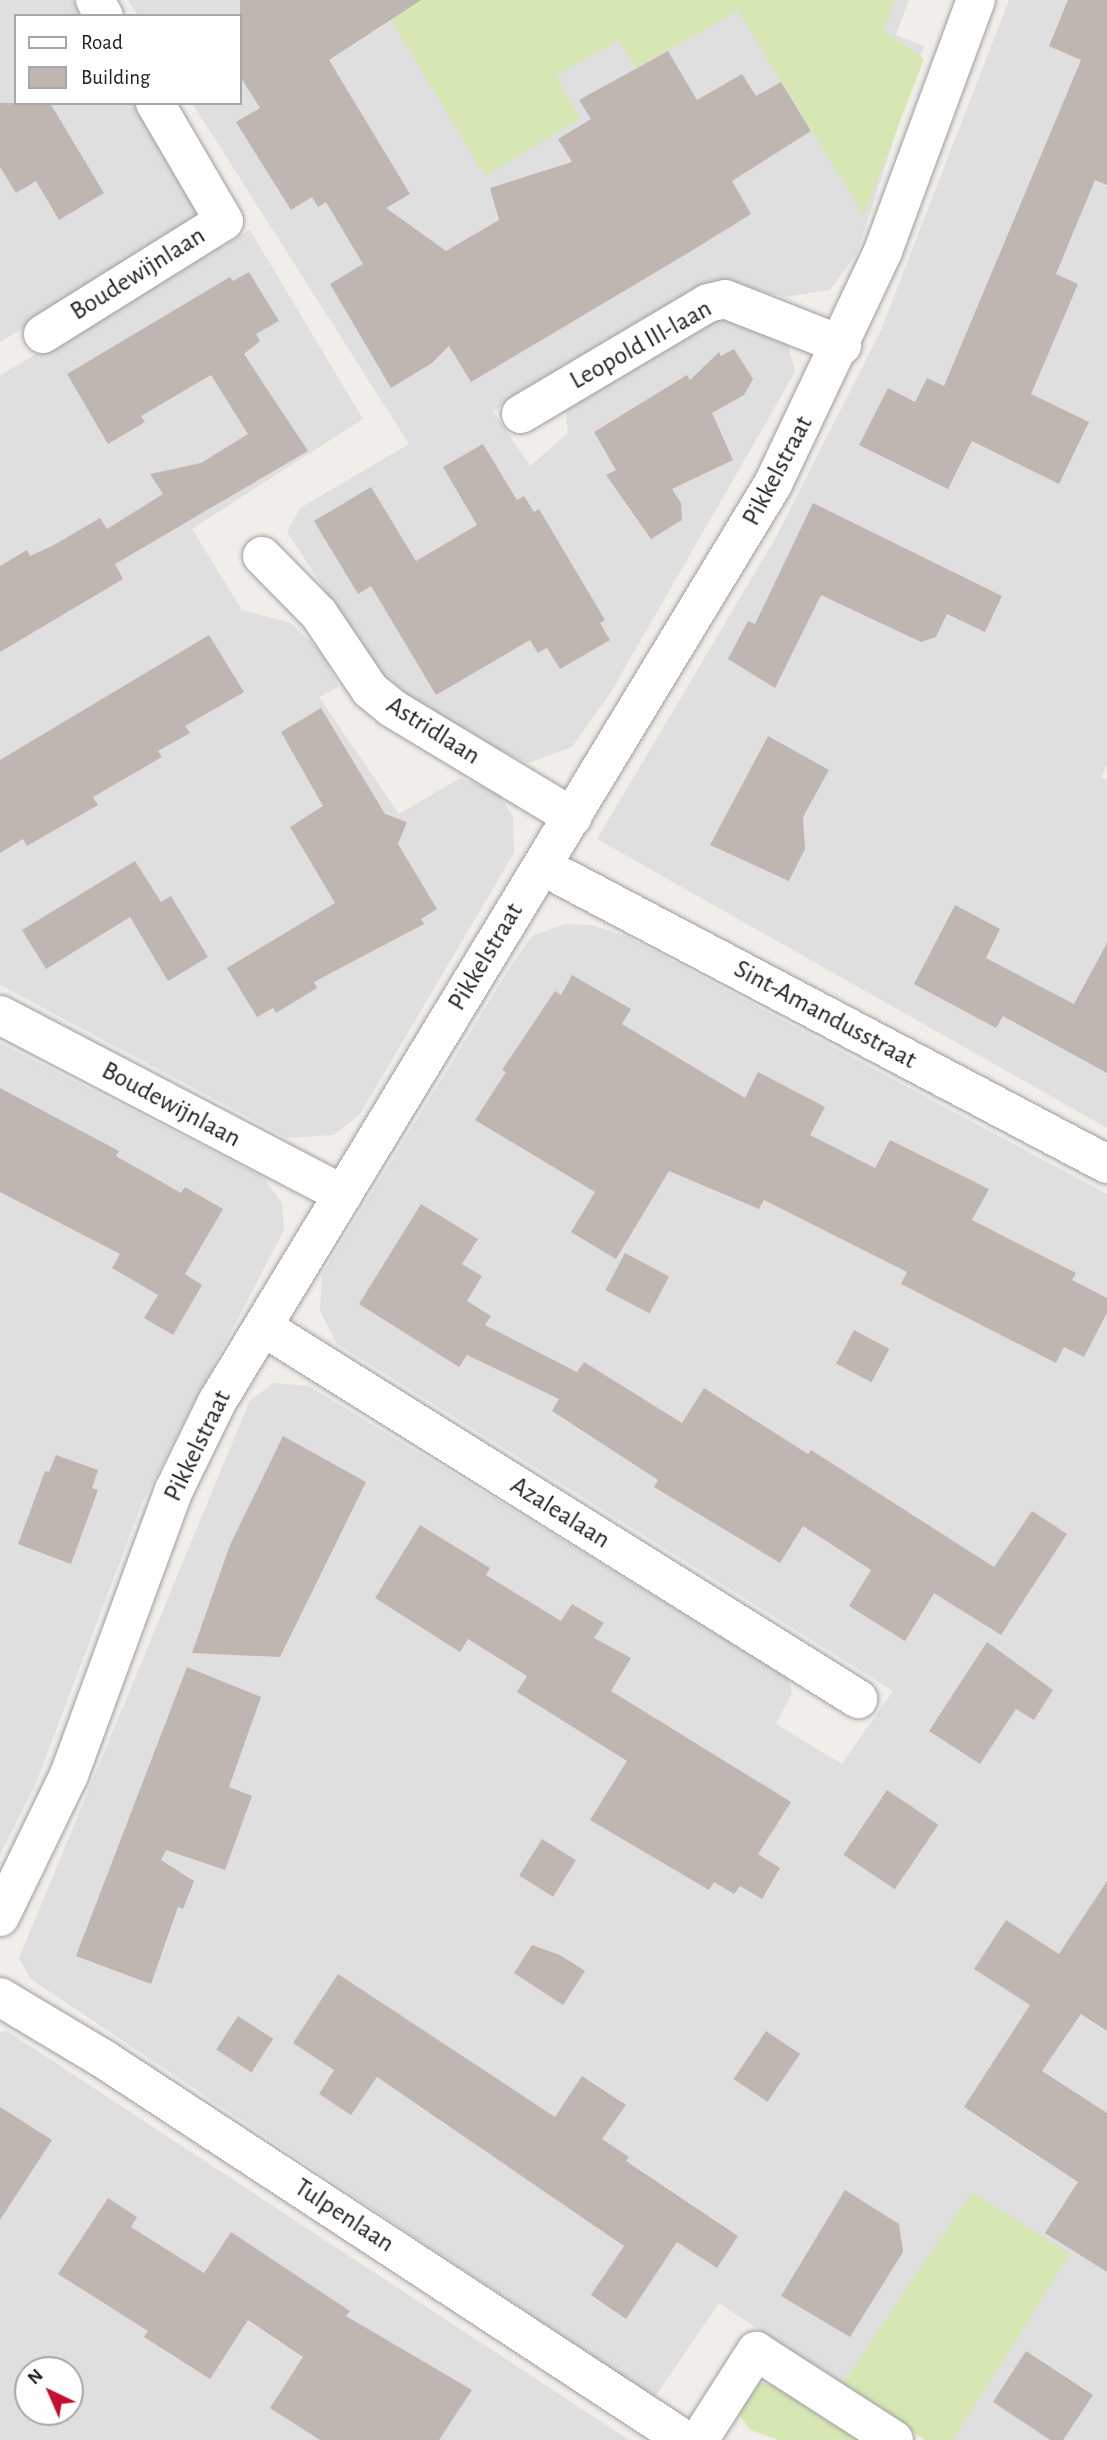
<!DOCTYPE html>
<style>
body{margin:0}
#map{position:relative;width:1107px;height:2440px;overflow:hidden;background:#f1ede9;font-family:"Alegreya Sans",sans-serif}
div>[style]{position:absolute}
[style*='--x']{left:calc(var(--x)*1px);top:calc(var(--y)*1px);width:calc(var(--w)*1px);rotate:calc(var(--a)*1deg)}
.residential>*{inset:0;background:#e0dfdf}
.grass>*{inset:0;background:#d6e7b4}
.building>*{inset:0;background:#bfb6b2;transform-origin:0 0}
.roads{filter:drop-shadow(0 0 2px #9f9f9f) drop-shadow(0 0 2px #9f9f9f)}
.minor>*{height:38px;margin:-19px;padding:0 19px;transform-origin:19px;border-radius:19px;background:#fff}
span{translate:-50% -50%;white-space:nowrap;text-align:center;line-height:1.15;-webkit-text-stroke:7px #fff;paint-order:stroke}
.street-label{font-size:26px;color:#222}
.legend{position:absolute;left:14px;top:14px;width:228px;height:91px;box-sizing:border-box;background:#fff;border:2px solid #a7a7a7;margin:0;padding:9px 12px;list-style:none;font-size:21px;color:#222}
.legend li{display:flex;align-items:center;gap:14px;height:35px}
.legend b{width:35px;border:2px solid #a7a7a7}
.north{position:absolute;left:14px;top:2356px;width:70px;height:70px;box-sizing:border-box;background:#fff;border:2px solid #a7a7a7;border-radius:50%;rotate:316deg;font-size:19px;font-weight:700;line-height:28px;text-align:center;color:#222}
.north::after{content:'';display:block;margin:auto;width:24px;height:32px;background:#c50f2e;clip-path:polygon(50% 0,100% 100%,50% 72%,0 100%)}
</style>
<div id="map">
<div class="residential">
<div style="clip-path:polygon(0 0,73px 0,83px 16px,16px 16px,16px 103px,137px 103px,202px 207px,194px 226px,0 342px)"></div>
<div style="clip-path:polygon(128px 0,909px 0,896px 35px,924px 46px,857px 253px,830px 290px,784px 297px,724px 283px,688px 297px,493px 411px,530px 466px,568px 433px,565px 407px,720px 316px,787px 340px,795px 372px,611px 692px,572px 747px,528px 763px,459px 732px,384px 681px,287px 532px,300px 508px,409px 444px,192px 103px,240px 103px,240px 16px,138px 16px)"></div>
<div style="clip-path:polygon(1009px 0,1107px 0,1107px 765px,1101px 777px,1107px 780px,1107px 1128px,597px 839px,775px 539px,881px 330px)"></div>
<div style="clip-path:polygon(250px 230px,363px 419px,192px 529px,242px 610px,291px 623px,321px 652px,339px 687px,319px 697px,399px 814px,460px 778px,498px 792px,513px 817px,514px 853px,360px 1114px,334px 1135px,287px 1138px,0 985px,0 375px)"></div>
<div style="clip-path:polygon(565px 924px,592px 925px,628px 937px,1107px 1194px,1107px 2440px,953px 2440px,1069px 2254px,972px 2193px,842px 2385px,719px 2303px,654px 2398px,31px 1979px,19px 1958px,250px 1400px,274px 1383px,309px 1386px,788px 1677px,792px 1693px,776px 1724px,842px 1764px,893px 1691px,337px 1344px,320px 1311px,322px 1274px,512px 964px,532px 936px)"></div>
<div style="clip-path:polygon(0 1043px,263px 1177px,282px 1203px,284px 1230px,143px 1501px,36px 1783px,0 1855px)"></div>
<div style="clip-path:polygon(evenodd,7px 2031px,629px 2440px,0 2440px,0 2032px,7px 2031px,28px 2370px,70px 2370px,70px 2412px,28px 2412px,28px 2370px)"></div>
</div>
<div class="grass">
<div style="clip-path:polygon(379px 0,894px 0,884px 31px,924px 59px,864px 215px,738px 11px,636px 68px,618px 40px,556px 76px,580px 119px,485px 176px)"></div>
<div style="clip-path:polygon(972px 2192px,1070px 2254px,953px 2440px,925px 2440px,842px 2385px)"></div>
<div style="clip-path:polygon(763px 2383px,773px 2385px,862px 2440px,779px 2440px,750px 2430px,738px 2413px,752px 2385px)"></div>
</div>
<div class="building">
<div style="clip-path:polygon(240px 0,421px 0,329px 60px,410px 194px,386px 208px,446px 251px,499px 220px,490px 188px,572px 162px,558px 139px,591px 119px,579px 100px,668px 51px,697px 100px,742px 74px,756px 96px,781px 82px,811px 131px,732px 181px,751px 214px,688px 253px,471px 382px,449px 346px,432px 363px,391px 388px,330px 284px,363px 264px,326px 202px,318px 207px,312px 197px,291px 210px,236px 122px,260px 108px,240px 76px)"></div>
<div style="clip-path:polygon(1068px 0,1107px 0,1107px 185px,1095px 180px,1056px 274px,1078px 284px,1031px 394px,1089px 422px,1059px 484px,972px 441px,948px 489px,859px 445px,888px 388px,915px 402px,927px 378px,944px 386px,1081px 60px,1049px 46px)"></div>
<div style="clip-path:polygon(0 103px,50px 103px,104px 193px,59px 220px,36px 181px,16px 193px,0 167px)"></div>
<div style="clip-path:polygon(249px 272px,279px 321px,256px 334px,260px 341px,244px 354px,308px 451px,115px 564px,123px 579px,0 652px,0 566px,27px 550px,30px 556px,54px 545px,100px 518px,107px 529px,163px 494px,150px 474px,201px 463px,248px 434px,211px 375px,141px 416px,145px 422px,108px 444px,67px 374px,230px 277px,233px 281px)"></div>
<div style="clip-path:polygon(734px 349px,753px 379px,744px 395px,712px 413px,733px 460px,672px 489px,681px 503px,682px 520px,651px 539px,606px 475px,616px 470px,594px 432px,687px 375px,690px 380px,719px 352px,721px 356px)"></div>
<div style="clip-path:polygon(483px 444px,517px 500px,524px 496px,534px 512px,539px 509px,605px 620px,600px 623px,610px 640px,560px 669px,547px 648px,538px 653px,530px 640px,436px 695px,371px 586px,358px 594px,314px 521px,371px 487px,416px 561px,477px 525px,443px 467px)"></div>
<div style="clip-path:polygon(813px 503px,1002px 596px,985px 632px,947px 614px,936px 637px,921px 642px,821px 595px,775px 688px,728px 659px,748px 621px,755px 624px)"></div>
<div style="clip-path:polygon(209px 635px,244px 692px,185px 726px,190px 733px,158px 751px,162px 757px,93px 797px,98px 805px,27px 846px,23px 839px,0 853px,0 760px)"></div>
<div style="clip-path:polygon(321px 708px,385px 814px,407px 822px,398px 844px,437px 909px,421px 919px,424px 924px,314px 982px,317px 988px,276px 1013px,273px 1008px,257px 1017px,227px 968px,335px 903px,290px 827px,323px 806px,281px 732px)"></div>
<div style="clip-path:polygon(768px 736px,829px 770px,803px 817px,805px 849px,789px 881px,710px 845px)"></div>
<div style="clip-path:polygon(135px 861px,161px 902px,171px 896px,208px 957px,168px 981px,130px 917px,46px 969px,22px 930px)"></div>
<div style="clip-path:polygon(955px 905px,1000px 929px,986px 958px,1074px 1004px,1107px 943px,1107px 1073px,1003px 1016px,996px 1028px,914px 984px)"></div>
<div style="clip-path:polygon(572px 975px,631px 1009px,622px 1024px,745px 1098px,758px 1072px,825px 1107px,810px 1135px,875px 1168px,890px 1140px,989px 1189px,972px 1220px,1076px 1273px,1072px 1280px,1107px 1298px,1107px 1313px,1084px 1357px,1064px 1347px,1056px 1363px,901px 1284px,907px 1272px,764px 1200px,759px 1209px,669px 1171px,616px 1259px,571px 1232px,595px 1192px,475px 1120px,506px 1072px,502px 1070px,555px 991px,561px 995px)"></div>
<div style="clip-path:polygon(0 1088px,119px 1151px,116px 1156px,181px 1193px,185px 1187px,223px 1209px,185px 1274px,202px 1285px,173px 1335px,144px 1318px,158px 1295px,112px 1268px,120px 1254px,0 1192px)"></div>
<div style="clip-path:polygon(421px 1204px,478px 1239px,462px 1264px,482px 1276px,467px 1301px,491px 1316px,485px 1325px,577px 1372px,584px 1362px,682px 1423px,704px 1388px,808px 1454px,811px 1450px,994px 1567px,1032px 1511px,1067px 1534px,1001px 1635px,934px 1593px,905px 1641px,849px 1606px,871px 1570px,803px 1526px,780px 1563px,654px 1487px,658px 1480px,552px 1411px,559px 1399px,467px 1355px,459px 1367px,359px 1304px)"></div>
<div style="left:625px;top:1253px;width:50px;height:42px;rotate:28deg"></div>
<div style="left:854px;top:1330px;width:40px;height:38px;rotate:28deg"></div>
<div style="clip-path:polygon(283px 1436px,366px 1482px,280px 1657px,192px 1653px,230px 1545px)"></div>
<div style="clip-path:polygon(56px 1455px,98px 1470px,92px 1488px,98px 1490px,71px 1564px,18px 1544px,45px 1471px,49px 1472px)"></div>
<div style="clip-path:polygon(420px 1525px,490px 1568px,486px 1575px,561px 1621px,572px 1604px,604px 1623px,594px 1638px,631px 1658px,611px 1691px,791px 1802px,758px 1854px,780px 1868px,762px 1899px,740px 1886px,734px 1894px,714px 1882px,709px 1890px,590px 1820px,627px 1761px,517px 1692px,527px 1676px,468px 1639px,460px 1652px,375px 1598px)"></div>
<div style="clip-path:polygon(987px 1642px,1053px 1690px,1034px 1720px,1016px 1709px,980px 1764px,929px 1731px)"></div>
<div style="clip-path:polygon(187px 1667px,261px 1697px,229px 1787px,252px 1796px,225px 1870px,166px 1850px,161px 1860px,194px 1881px,183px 1909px,178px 1907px,151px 1984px,76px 1956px)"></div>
<div style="left:887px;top:1790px;width:62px;height:78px;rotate:34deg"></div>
<div style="left:542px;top:1839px;width:40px;height:43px;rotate:32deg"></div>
<div style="clip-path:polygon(1107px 1881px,1107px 2031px,1081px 2014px,1042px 2071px,1107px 2113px,1107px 2272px,1045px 2233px,1078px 2182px,964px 2107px,1030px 2005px,974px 1969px,1006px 1920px,1059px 1954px)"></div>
<div style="clip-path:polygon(532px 1945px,560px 1955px,585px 1971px,563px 2005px,514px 1973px)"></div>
<div style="clip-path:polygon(338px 1974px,555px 2117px,582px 2076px,626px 2105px,602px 2139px,629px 2157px,626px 2161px,738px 2236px,717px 2268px,677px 2242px,626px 2319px,591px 2295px,624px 2246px,377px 2077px,351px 2115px,319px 2094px,334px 2070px,293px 2043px)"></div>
<div style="left:238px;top:2016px;width:42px;height:40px;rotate:33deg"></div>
<div style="left:766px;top:2031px;width:41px;height:58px;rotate:34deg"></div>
<div style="clip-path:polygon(0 2107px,52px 2140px,0 2220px)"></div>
<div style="clip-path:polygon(845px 2190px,899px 2224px,903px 2252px,850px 2337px,781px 2296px)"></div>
<div style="clip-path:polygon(108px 2198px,137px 2217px,131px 2227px,204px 2273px,231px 2232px,350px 2311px,346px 2316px,472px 2390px,439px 2440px,320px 2440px,270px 2408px,303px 2357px,248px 2320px,210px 2379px,144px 2337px,148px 2331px,58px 2274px)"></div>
<div style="clip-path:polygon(1026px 2351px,1093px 2395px,1063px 2440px,1050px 2440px,993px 2402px)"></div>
</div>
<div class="roads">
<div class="minor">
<div style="--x:95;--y:0;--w:18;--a:61"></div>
<div style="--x:43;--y:334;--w:213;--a:-32"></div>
<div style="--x:224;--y:221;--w:137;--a:-120.3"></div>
<div style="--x:521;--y:414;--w:217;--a:-30.7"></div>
<div style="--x:708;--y:303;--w:17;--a:-13"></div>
<div style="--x:725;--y:299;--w:126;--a:21.5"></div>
<div style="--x:262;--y:556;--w:81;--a:45.5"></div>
<div style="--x:319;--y:614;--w:92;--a:56.1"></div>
<div style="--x:370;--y:690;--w:28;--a:39"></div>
<div style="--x:392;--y:708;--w:211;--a:31.1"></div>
<div style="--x:542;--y:866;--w:639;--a:27.81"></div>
<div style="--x:0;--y:1015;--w:387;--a:27.6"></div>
<div style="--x:263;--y:1327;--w:702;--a:32.01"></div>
<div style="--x:0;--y:1917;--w:158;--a:-64.1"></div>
<div style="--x:69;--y:1775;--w:304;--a:-69.8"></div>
<div style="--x:174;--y:1490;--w:98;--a:-64"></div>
<div style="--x:217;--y:1402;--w:1073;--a:-58.8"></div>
<div style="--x:773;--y:484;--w:258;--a:-64.7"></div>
<div style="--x:883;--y:251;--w:268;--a:-69.7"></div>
<div style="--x:0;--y:1997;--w:119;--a:30.9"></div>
<div style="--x:102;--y:2058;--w:697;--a:33.23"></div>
<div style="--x:699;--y:2440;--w:106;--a:-57.4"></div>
<div style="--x:756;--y:2351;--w:164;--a:32.8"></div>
</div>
</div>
<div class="street-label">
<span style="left:138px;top:274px;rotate:-32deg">Boudewijnlaan</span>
<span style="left:641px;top:345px;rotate:-29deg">Leopold III-laan</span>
<span style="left:778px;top:471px;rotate:-62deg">Pikkelstraat</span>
<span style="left:433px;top:731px;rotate:32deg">Astridlaan</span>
<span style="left:486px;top:957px;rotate:-59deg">Pikkelstraat</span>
<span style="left:825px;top:1015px;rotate:28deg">Sint-Amandusstraat</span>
<span style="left:171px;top:1105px;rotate:28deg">Boudewijnlaan</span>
<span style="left:198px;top:1446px;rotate:-64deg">Pikkelstraat</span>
<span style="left:560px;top:1513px;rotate:32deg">Azalealaan</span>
<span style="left:344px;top:2216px;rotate:33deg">Tulpenlaan</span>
</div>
<ul class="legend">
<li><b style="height:9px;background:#fff"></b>Road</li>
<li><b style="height:19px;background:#bfb6b2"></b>Building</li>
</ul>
<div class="north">N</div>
</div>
